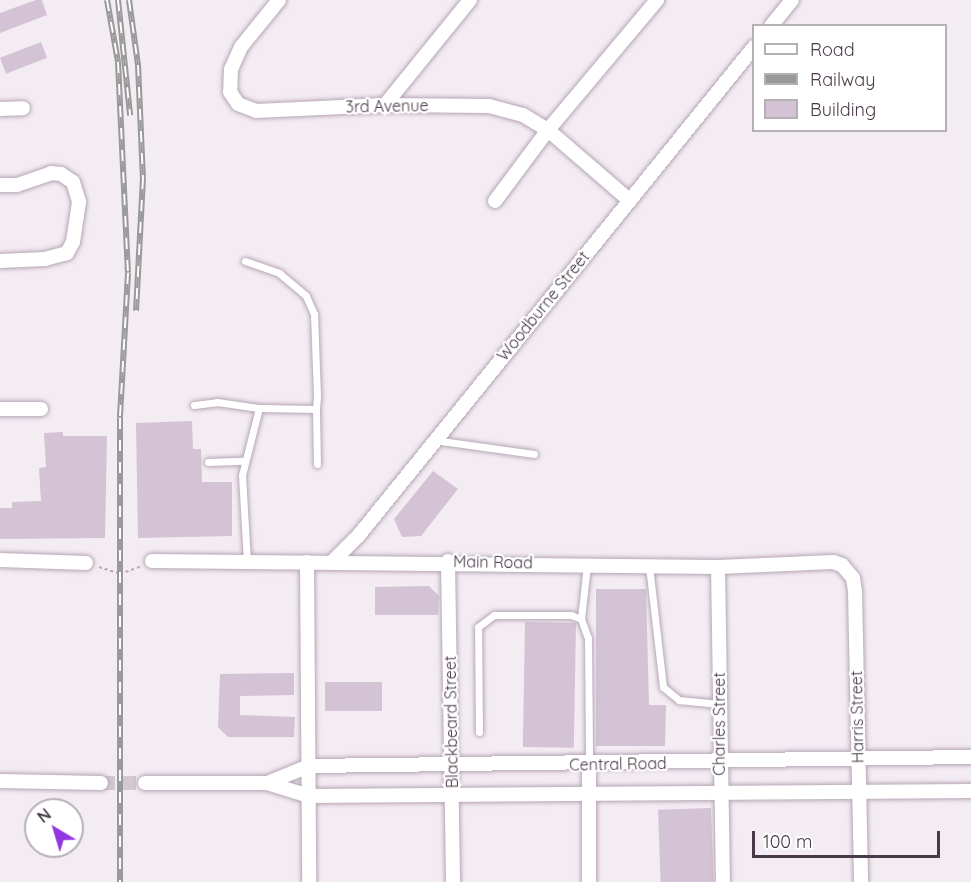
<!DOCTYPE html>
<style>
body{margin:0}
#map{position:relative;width:971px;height:882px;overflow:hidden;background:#f4ecf3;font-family:Quicksand,sans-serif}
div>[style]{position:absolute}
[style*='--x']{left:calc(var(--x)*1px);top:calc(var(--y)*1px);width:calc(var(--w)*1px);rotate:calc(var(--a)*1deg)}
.building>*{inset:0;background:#d4c3d5;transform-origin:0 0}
.street-tunnel>*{height:14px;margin-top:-7px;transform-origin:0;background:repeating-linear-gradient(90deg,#d2c8d1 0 14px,transparent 0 21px)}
.path>*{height:2px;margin-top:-1px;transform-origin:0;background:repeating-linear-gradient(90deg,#bfa2be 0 3px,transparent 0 6px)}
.roads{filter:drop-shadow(0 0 2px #b6a6b6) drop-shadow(0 0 2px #b6a6b6)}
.lane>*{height:7px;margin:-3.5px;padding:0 3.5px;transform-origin:3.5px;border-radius:3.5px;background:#fff}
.street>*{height:14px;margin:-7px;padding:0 7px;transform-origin:7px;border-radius:7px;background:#fff}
.rail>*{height:6px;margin-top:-3px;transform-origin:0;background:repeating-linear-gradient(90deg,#fff 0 11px,#999 0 22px);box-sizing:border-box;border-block:2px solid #999}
span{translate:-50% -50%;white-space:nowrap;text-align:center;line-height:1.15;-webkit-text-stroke:4.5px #fff;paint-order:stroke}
.street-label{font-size:16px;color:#483a48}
.legend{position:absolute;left:752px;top:24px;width:195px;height:108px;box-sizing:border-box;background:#fff;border:2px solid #b6b0b6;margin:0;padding:8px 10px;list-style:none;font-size:18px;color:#483a48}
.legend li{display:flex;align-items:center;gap:12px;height:30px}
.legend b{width:30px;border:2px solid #b6b0b6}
.north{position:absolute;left:24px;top:798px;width:60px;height:60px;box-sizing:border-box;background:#fff;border:2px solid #b6b0b6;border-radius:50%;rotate:322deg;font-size:16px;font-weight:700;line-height:24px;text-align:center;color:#483a48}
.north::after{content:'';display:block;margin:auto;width:21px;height:27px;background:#9336e1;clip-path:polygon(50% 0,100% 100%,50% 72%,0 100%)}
.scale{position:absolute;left:752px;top:831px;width:188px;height:27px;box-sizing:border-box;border:3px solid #483a48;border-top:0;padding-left:8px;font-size:18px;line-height:21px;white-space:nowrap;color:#483a48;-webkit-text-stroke:4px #fff;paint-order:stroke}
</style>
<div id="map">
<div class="building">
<div style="clip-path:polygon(36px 0,42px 0,47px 15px,0 33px,0 13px)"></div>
<div style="left:41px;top:42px;width:17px;height:44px;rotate:69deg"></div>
<div style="clip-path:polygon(192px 421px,193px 449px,201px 449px,202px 482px,232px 482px,232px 536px,138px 538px,136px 423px)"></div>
<div style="clip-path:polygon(63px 432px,63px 436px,107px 436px,105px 538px,0 539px,0 508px,12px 508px,12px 502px,41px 501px,39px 468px,46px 467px,44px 433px)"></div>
<div style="clip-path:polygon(433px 471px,458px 489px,421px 536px,402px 537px,394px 519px)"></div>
<div style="clip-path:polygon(429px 586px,439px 596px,438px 615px,375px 615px,375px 587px)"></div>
<div style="clip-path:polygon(596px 589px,646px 589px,649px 705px,666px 705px,665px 746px,596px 746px)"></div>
<div style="left:525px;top:622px;width:51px;height:125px;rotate:1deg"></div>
<div style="clip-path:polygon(294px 673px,294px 695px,240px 696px,240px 715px,295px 717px,294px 737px,228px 737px,218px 727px,220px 674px)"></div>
<div style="left:382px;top:682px;width:29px;height:57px;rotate:90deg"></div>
<div style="left:711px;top:808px;width:74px;height:53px;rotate:88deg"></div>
</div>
<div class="street-tunnel">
<div style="--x:101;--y:783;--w:44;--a:0"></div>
</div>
<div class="path">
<div style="--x:99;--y:567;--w:22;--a:18"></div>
<div style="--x:120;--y:574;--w:23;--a:-20"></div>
</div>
<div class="roads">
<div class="lane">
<div style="--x:245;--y:261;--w:36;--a:19"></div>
<div style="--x:279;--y:273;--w:35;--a:40"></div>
<div style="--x:306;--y:296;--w:20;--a:66"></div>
<div style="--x:314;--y:314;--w:83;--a:87.9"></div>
<div style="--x:317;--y:397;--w:12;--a:95"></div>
<div style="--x:316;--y:409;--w:57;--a:-179"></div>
<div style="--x:259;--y:408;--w:69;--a:104.2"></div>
<div style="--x:242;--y:475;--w:87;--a:86.7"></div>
<div style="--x:194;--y:405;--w:23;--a:-7"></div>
<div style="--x:217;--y:402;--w:42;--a:8.1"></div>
<div style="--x:316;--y:409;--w:55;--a:89"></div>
<div style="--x:434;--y:440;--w:101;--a:8"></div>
<div style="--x:208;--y:462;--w:35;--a:-2"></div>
<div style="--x:649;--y:566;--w:122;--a:83.4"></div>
<div style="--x:663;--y:687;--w:21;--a:39"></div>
<div style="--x:679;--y:700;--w:40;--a:5.7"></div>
<div style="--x:581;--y:619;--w:54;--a:-83.7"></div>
<div style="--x:479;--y:732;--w:105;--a:-90.5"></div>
<div style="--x:478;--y:627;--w:20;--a:-37"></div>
<div style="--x:494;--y:615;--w:77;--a:0"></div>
<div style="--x:571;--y:615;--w:11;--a:22"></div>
<div style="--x:581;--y:619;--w:20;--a:70"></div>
<div style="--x:588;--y:638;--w:125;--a:89.5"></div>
</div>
<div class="street">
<div style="--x:279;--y:0;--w:60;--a:129"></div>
<div style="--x:241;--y:47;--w:24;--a:114"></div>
<div style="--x:231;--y:69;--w:23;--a:92"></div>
<div style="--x:230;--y:92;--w:14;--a:56"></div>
<div style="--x:238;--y:104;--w:19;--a:21"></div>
<div style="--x:256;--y:111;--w:129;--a:-2.7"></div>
<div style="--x:385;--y:105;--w:104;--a:0.6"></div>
<div style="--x:489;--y:106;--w:35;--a:15"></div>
<div style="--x:523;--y:115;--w:29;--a:31"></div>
<div style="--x:548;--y:130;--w:107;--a:40.8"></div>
<div style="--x:771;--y:26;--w:33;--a:-51"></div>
<div style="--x:385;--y:105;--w:135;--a:-51"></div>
<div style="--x:0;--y:109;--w:23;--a:-2"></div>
<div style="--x:0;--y:185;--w:17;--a:0"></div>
<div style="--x:17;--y:185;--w:36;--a:-19"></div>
<div style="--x:51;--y:173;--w:10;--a:6"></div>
<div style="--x:61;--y:174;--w:14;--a:34"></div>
<div style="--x:73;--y:182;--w:21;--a:73"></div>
<div style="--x:79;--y:202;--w:40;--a:98.5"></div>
<div style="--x:73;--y:242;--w:13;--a:119"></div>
<div style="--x:67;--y:253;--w:23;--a:165"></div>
<div style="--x:45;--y:259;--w:45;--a:177.5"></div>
<div style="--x:495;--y:201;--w:89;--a:-53.3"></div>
<div style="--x:548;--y:130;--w:170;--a:-50"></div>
<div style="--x:0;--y:409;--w:41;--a:0"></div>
<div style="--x:0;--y:560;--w:86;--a:2"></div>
<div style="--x:152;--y:561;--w:566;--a:0.61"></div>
<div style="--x:718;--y:567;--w:115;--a:-2.5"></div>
<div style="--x:833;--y:562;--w:9;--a:18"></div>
<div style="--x:842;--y:565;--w:17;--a:50"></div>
<div style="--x:853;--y:578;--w:13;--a:81"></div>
<div style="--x:855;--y:591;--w:291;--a:88.8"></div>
<div style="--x:448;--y:561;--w:321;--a:89.1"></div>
<div style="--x:307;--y:562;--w:320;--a:89.6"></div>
<div style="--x:332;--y:562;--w:38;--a:-45"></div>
<div style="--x:359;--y:535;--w:628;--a:-51.01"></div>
<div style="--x:718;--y:567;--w:315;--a:89.1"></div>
<div style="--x:589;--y:765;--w:117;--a:90"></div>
<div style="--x:0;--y:781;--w:101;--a:1.1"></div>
<div style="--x:145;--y:783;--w:122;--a:0"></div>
<div style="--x:267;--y:783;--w:44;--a:17.2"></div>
<div style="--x:309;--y:796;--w:662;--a:-0.43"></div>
<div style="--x:267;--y:783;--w:45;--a:-22"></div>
<div style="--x:309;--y:766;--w:662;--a:-0.78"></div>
</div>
</div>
<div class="rail">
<div style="--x:107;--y:0;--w:63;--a:79.9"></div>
<div style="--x:118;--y:62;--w:211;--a:87.3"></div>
<div style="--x:128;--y:273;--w:145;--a:93.2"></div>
<div style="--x:120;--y:418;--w:464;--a:90"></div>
<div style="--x:118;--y:0;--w:116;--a:84"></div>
<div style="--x:129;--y:0;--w:66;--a:82.1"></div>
<div style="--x:138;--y:65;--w:113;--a:87.5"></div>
<div style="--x:143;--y:178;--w:133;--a:93"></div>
</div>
<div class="street-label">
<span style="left:387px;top:106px;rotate:-1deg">3rd Avenue</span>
<span style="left:543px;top:306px;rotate:-51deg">Woodburne Street</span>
<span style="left:493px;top:562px;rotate:1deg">Main Road</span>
<span style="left:857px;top:717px;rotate:-91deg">Harris Street</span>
<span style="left:451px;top:722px;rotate:-91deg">Blackbeard Street</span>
<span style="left:719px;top:724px;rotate:-90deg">Charles Street</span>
<span style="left:618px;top:764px;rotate:-1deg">Central Road</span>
</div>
<ul class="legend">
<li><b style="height:8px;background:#fff"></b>Road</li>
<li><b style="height:8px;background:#999"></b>Railway</li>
<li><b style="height:16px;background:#d4c3d5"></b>Building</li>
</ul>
<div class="north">N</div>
<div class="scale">100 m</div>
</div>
